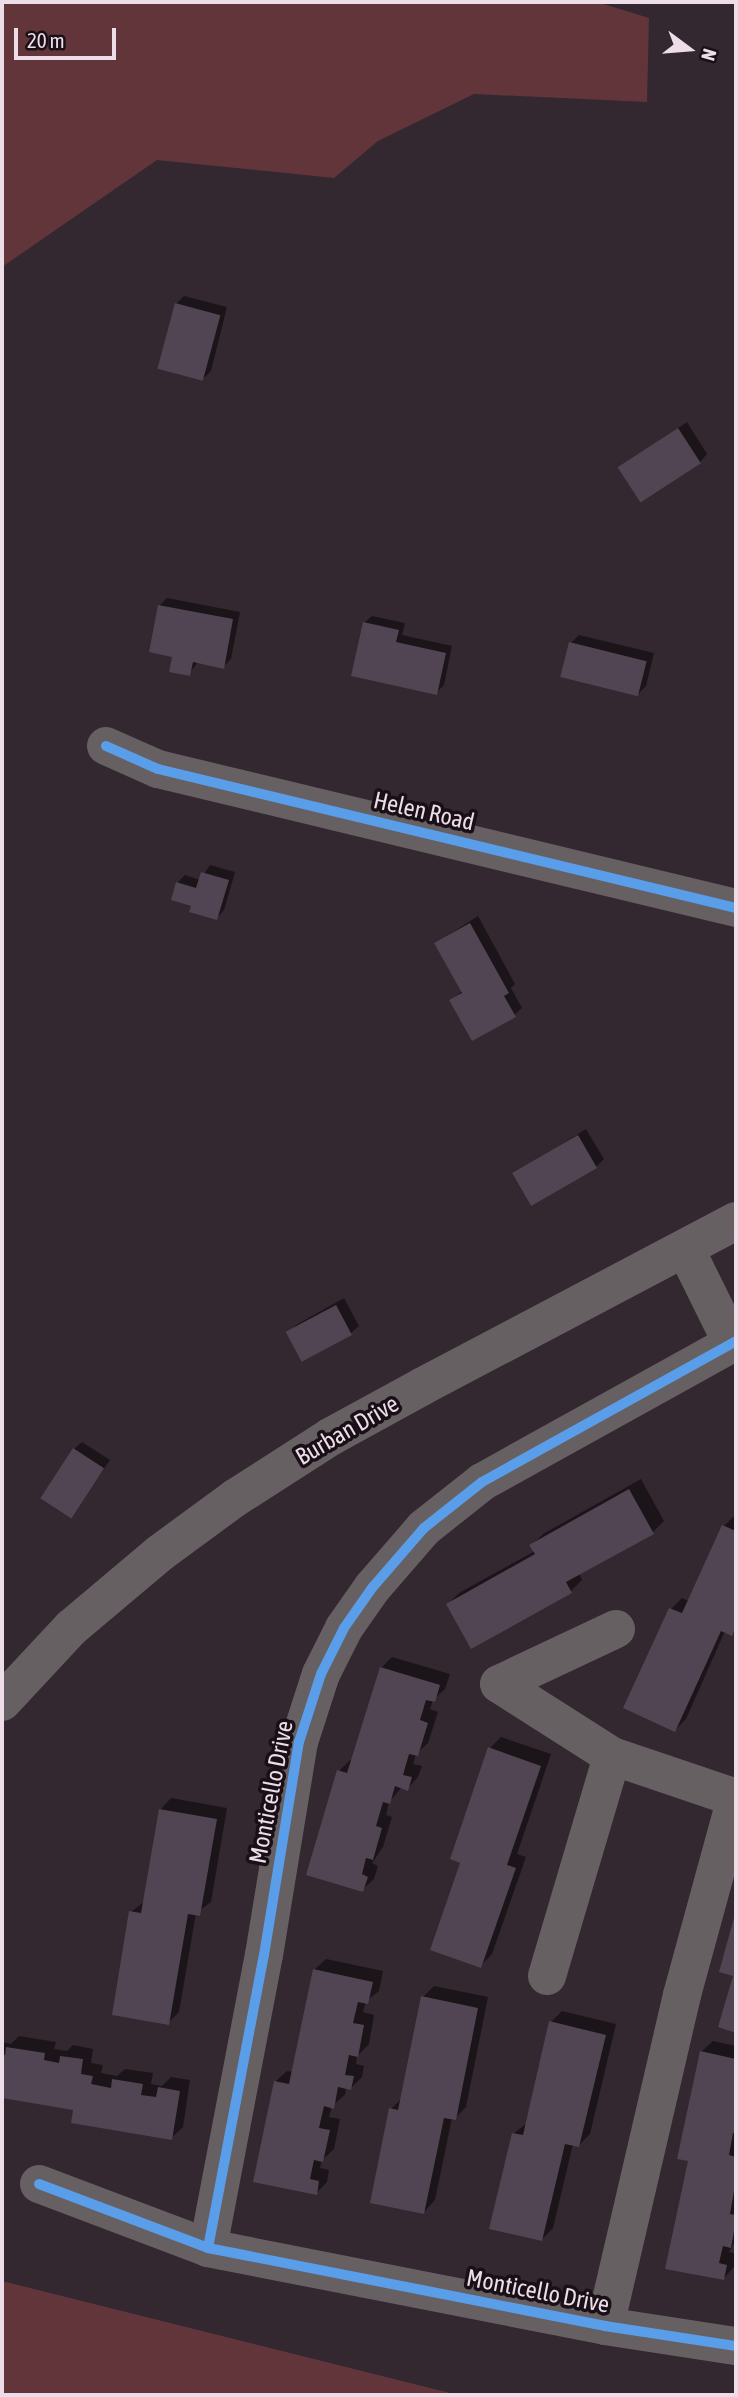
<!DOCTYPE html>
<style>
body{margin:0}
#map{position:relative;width:738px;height:2397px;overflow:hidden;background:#332730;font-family:"Asap Condensed",sans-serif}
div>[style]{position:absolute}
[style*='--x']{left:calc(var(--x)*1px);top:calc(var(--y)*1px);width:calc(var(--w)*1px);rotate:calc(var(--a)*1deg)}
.green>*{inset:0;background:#62353b}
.shadow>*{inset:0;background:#0007}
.building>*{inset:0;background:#514553;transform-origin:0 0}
.minor>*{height:38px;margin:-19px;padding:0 19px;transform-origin:19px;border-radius:19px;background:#666063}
.cycleway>*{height:10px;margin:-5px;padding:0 5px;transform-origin:5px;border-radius:5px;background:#5a9eea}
span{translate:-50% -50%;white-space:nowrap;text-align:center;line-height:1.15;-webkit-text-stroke:7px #190f17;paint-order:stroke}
.street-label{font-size:24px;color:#ecdde9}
.frame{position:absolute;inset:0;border:4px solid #ecdde9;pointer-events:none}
.north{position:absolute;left:654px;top:14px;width:70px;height:70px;-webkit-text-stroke:5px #190f17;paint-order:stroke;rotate:106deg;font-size:19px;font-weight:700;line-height:28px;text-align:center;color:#ecdde9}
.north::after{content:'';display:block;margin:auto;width:24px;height:32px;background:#ecdde9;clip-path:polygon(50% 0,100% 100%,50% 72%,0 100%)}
.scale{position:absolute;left:14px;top:28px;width:102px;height:32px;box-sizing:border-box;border:4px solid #ecdde9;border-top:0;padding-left:9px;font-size:21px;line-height:24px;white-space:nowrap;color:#ecdde9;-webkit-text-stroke:5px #190f17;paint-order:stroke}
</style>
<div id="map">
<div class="green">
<div style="clip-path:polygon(2px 2px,597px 2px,649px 18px,647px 102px,474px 94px,378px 141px,334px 178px,157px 160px,2px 267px)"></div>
<div style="clip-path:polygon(2px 2281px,458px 2395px,2px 2395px)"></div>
</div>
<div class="shadow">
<div style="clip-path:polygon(184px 296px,227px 307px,211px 371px,203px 379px,176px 304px)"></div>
<div style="clip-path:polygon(687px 422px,707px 454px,700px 462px,620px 468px)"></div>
<div style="clip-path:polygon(167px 598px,240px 612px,231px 659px,223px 667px,198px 662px,189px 674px,174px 656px,160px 605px)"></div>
<div style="clip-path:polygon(372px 616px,405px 623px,402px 635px,452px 646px,444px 685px,436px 693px,364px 623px)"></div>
<div style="clip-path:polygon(579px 635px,654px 653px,646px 686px,638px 694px,571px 643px)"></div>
<div style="clip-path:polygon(210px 865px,235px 872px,224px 910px,217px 918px,193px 905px,177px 883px,185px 875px,200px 880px)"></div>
<div style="clip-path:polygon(478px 916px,515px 984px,511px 988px,522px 1008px,514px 1015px,451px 1001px,462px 991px,436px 943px)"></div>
<div style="clip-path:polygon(586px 1129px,604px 1159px,596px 1167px,515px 1174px)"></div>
<div style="clip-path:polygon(344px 1298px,359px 1326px,351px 1333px,303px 1360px,288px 1333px,296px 1325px)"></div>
<div style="clip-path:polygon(82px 1442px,110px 1460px,71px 1516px,74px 1449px)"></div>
<div style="clip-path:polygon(641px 1479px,664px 1521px,653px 1532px,579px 1573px,582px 1580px,571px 1591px,472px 1647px,448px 1604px,459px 1593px,535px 1551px,532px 1545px,543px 1534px)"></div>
<div style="clip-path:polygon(735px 1515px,736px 1630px,732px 1634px,725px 1631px,686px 1719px,675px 1730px,671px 1609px,682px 1598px,689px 1601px,724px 1526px)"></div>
<div style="clip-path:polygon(392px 1657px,450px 1674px,445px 1689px,433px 1700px,430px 1709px,438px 1712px,428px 1743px,416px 1754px,413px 1764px,422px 1766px,418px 1777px,407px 1789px,402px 1787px,389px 1802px,386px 1815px,392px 1817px,383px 1847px,372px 1863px,378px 1866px,374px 1879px,362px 1890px,339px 1771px,350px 1760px,353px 1761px,381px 1668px)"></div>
<div style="clip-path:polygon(501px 1737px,551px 1754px,517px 1854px,526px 1857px,492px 1954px,481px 1965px,463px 1862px,490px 1748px)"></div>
<div style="clip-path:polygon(171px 1798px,227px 1808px,211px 1902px,196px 1913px,179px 2012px,168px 2023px,131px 1912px,145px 1901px,160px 1810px)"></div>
<div style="clip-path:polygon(736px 1918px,736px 2031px,720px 2026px,735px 1974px,721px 1970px)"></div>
<div style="clip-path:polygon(326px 1959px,383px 1971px,379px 1991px,366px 2001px,363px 2012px,374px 2015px,369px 2044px,357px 2056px,356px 2064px,364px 2066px,362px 2077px,351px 2088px,346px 2087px,345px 2095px,332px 2106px,329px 2117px,340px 2119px,334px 2149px,322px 2160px,320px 2168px,329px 2170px,327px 2182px,316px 2193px,255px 2181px,275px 2082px,287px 2071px,293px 2072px,314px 1970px)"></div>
<div style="clip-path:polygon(434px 1986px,488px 1997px,466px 2107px,455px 2118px,452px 2118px,435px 2200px,424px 2212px,391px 2109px,403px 2097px,423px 1997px)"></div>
<div style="clip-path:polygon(562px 2011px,616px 2024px,590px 2134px,579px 2145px,573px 2144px,553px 2228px,542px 2239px,513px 2134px,527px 2123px,551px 2022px)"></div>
<div style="clip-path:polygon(19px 2036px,56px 2042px,54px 2049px,67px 2051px,73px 2045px,93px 2049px,91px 2063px,103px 2065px,101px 2073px,117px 2076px,125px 2069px,153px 2073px,151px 2084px,162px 2086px,171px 2077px,190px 2080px,183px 2127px,171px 2138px,75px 2109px,2px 2096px,2px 2042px,11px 2044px)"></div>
<div style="clip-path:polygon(713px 2041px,736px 2046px,736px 2240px,729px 2252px,736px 2254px,736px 2258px,734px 2267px,723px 2279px,690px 2160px,701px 2052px)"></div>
</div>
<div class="building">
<div style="left:175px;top:303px;width:47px;height:68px;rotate:15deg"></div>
<div style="left:678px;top:428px;width:42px;height:72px;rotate:57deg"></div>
<div style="clip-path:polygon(158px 605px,233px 619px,224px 669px,193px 662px,190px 676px,169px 672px,172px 657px,149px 652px)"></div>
<div style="clip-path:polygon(363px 622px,399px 630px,396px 642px,446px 653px,437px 695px,351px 676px)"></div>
<div style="left:569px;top:642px;width:80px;height:36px;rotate:14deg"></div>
<div style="clip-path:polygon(201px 872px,229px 880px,217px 920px,189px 912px,191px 906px,171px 900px,176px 882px,196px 888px)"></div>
<div style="clip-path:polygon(470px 923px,509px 993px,504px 996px,516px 1017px,472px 1041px,449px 1000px,462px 993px,434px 943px)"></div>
<div style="left:578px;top:1135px;width:38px;height:76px;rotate:60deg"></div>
<div style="left:336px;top:1305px;width:34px;height:57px;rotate:62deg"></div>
<div style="left:73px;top:1448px;width:37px;height:60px;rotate:33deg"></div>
<div style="clip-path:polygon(629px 1489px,654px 1534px,566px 1582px,572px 1593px,471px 1649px,446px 1604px,535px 1554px,529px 1545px)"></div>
<div style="clip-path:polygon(722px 1525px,736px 1531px,736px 1627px,732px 1636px,721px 1631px,675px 1732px,623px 1708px,669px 1608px,682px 1613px)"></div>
<div style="clip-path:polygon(380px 1667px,440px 1685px,435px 1702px,426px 1700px,420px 1720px,428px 1723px,418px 1756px,409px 1754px,403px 1775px,412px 1777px,408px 1791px,395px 1786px,390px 1804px,383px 1802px,376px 1826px,382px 1828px,373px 1860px,366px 1858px,362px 1874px,368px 1877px,363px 1892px,306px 1875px,337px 1770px,347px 1773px)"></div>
<div style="clip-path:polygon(488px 1747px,541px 1766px,507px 1865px,516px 1868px,481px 1968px,430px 1950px,460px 1863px,450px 1859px)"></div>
<div style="clip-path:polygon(159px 1809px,217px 1819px,200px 1916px,188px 1914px,169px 2025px,112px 2015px,129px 1911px,141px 1913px)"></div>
<div style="clip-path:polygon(735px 1914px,736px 1914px,736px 2033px,718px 2027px,733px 1976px,719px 1972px)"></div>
<div style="clip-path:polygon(313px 1969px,373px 1982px,368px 2004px,358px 2002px,353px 2023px,364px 2025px,358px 2057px,349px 2055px,345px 2075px,354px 2076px,351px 2090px,338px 2087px,334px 2109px,324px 2106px,319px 2128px,330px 2130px,323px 2162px,314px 2160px,310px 2179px,319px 2181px,317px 2195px,253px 2182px,274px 2081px,289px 2084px)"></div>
<div style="clip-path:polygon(421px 1996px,478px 2008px,456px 2120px,444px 2118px,424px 2214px,370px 2203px,389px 2108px,398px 2110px)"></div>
<div style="clip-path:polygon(549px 2021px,606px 2035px,579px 2147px,565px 2144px,542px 2241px,489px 2229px,512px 2133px,523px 2135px)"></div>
<div style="clip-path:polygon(6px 2047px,45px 2053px,44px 2060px,59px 2063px,60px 2056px,83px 2059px,81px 2074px,93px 2076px,91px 2084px,111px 2088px,112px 2079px,143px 2084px,141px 2095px,156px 2097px,158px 2087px,180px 2091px,172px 2140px,71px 2123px,73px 2110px,2px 2098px,2px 2054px,5px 2055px)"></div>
<div style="clip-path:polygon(700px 2051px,736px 2059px,736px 2134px,733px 2133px,729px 2155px,736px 2157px,736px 2191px,734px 2191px,730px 2214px,736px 2215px,736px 2220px,731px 2248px,723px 2246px,719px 2263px,727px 2265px,724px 2280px,665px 2269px,688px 2161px,677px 2159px)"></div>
</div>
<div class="minor">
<div style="--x:106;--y:746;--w:57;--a:23.9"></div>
<div style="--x:158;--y:769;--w:594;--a:13.52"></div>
<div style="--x:685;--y:1248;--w:106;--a:63.7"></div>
<div style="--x:616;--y:1629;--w:129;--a:154.8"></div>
<div style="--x:499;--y:1684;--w:134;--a:32.5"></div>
<div style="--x:612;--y:1756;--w:131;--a:18.7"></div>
<div style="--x:2;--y:1702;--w:101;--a:-47"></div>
<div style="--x:71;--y:1628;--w:116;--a:-40.1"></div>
<div style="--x:160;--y:1553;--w:93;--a:-36.3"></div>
<div style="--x:235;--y:1498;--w:113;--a:-32.7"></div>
<div style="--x:330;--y:1437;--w:106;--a:-28.7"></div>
<div style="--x:423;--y:1386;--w:354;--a:-27.8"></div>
<div style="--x:547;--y:1976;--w:229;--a:-73.5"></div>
<div style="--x:39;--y:2184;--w:181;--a:20.7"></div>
<div style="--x:208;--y:2248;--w:405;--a:11.1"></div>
<div style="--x:605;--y:2326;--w:133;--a:8.7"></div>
<div style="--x:208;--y:2248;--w:298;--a:-79.2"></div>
<div style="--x:264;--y:1955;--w:216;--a:-80.7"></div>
<div style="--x:299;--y:1742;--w:71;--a:-72.1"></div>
<div style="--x:321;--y:1674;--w:51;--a:-63.4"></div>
<div style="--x:344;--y:1628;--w:49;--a:-55"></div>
<div style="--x:372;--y:1588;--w:79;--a:-49.1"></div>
<div style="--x:424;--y:1528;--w:74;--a:-38.4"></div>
<div style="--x:482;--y:1482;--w:291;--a:-29"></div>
<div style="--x:605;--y:2326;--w:340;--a:-76.9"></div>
<div style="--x:682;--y:1995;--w:204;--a:-74.7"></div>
</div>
<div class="cycleway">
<div style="--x:106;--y:746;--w:57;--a:23.9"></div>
<div style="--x:158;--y:769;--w:594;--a:13.52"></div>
<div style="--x:39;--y:2184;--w:181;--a:20.7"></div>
<div style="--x:208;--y:2248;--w:405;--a:11.1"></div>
<div style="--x:605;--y:2326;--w:133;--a:8.7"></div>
<div style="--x:208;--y:2248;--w:298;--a:-79.2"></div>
<div style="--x:264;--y:1955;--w:216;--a:-80.7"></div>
<div style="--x:299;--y:1742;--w:71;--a:-72.1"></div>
<div style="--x:321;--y:1674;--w:51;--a:-63.4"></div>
<div style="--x:344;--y:1628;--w:49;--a:-55"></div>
<div style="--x:372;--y:1588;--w:79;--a:-49.1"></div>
<div style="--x:424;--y:1528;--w:74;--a:-38.4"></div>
<div style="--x:482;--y:1482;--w:291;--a:-29"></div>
</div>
<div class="street-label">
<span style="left:424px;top:811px;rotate:13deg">Helen Road</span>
<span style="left:347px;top:1430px;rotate:-30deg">Burban Drive</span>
<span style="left:271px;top:1792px;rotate:-79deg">Monticello Drive</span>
<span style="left:538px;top:2291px;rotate:11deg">Monticello Drive</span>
</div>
<div class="frame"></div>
<div class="north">N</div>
<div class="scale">20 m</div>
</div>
